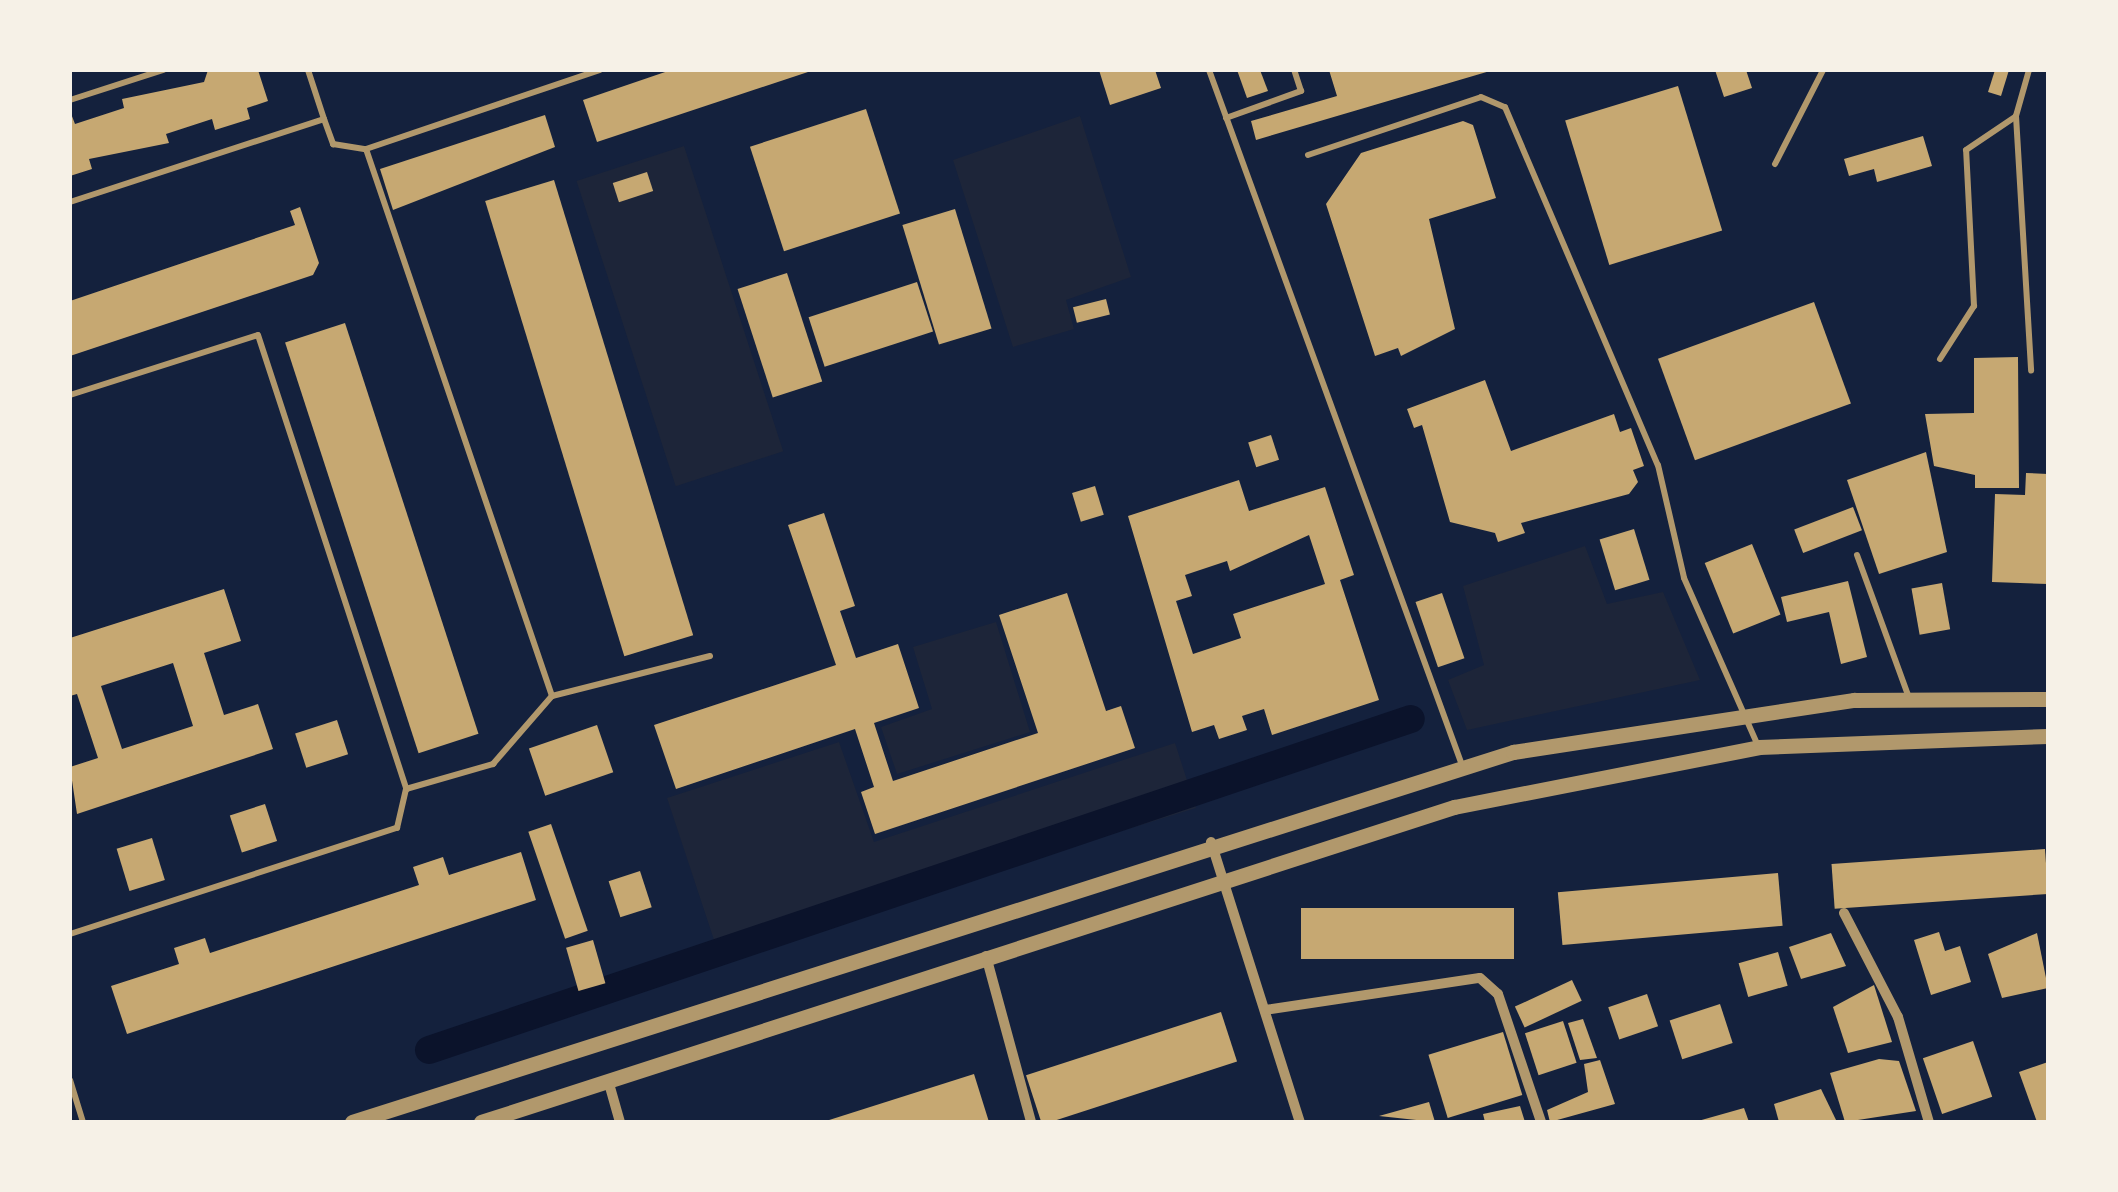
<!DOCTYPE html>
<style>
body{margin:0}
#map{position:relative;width:2118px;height:1192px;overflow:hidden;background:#14213d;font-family:Lato,sans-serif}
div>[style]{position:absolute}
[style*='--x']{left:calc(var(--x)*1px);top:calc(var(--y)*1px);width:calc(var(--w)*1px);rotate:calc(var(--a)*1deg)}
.green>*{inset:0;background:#1d2539;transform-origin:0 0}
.canal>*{height:28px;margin:-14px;padding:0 14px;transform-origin:14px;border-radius:14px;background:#0b132b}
.building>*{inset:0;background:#c6a872;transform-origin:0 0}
.service>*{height:6px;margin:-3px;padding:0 3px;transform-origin:3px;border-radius:3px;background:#b1986c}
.minor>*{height:10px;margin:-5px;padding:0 5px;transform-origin:5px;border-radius:5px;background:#b1986c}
.tertiary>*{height:15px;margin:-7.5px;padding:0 7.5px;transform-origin:7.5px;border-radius:7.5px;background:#b1986c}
span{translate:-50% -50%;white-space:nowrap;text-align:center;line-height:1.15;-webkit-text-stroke:10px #f6f1e7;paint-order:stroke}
.frame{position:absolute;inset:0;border:72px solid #f6f1e7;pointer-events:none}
</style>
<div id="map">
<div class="green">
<div style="clip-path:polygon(1080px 116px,1131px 277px,1066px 300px,1074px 329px,1013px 347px,953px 160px)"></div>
<div style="left:684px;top:146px;width:321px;height:113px;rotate:72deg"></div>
<div style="clip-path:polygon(1585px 546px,1607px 604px,1663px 592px,1700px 680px,1467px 730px,1448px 680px,1484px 665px,1463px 586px)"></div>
<div style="clip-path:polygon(996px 622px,1030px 732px,897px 774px,881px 727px,932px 709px,913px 647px)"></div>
<div style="clip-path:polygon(839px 742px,874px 842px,1175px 743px,1196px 808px,719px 955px,667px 798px)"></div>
</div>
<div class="canal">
<div style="--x:429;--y:1050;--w:1036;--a:-18.63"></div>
</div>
<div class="building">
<div style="clip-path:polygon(208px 70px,258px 70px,268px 101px,247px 108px,250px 119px,215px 130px,212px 119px,166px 134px,169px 143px,89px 159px,92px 169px,70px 176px,70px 111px,75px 124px,124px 108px,122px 99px,204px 82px)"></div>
<div style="clip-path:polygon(671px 70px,811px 70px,811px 71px,597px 142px,583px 100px)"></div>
<div style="clip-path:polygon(1099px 70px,1155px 70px,1161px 88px,1110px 105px)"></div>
<div style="clip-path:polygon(1237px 70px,1260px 70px,1268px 91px,1247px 98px)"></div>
<div style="clip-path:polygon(1329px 70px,1490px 70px,1490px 71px,1256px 140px,1251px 121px,1337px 96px)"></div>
<div style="clip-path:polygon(1715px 70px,1746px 70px,1752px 88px,1724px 97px)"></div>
<div style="clip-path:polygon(1995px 70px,2009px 70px,2001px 96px,1988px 92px)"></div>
<div style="left:1678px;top:86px;width:151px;height:118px;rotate:73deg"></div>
<div style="left:866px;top:109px;width:110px;height:122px;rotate:72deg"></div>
<div style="clip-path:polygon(545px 115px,555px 147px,393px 210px,380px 169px)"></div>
<div style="clip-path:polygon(1463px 121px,1473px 125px,1496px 198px,1429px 219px,1455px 329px,1401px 356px,1398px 348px,1375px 356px,1326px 204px,1361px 153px)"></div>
<div style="clip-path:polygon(1923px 136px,1932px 166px,1877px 182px,1874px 169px,1849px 176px,1844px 159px)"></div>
<div style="left:647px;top:172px;width:20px;height:36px;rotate:72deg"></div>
<div style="left:554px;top:180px;width:476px;height:72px;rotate:73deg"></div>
<div style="clip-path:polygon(300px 207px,319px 263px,313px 275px,70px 356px,70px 301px,295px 225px,290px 211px)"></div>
<div style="left:955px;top:209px;width:125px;height:55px;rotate:73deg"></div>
<div style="left:787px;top:273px;width:114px;height:52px;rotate:72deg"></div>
<div style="left:917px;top:282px;width:52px;height:114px;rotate:72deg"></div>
<div style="left:1106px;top:299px;width:16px;height:34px;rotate:76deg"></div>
<div style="left:1814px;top:302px;width:108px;height:166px;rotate:70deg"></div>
<div style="left:345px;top:323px;width:432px;height:63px;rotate:72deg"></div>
<div style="clip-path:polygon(2018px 357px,2019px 488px,1975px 488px,1975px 475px,1934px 466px,1925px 414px,1974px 413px,1974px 358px)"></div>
<div style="clip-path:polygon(1485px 380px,1511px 451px,1614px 414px,1620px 432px,1631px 428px,1644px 466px,1633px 470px,1638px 482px,1629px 494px,1521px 523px,1525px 533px,1498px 542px,1495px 533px,1450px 522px,1422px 425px,1414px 428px,1407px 409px)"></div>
<div style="left:1271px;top:435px;width:26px;height:24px;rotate:72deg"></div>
<div style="clip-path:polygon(1926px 452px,1947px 552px,1879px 574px,1847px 480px)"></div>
<div style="clip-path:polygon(2026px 473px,2048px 474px,2048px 584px,1992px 582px,1995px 494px,2025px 495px)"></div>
<div style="clip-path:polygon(evenodd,1239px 480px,1249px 511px,1325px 487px,1354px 575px,1340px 580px,1379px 700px,1272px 735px,1264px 709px,1242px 716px,1247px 730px,1219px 739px,1214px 725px,1192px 732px,1128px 516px,1239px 480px,1309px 535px,1325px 584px,1233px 614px,1241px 638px,1193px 654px,1176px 601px,1192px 596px,1185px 575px,1227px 561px,1230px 571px,1309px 535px)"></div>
<div style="left:1095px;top:486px;width:30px;height:24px;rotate:73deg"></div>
<div style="left:1853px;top:507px;width:25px;height:63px;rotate:69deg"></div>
<div style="clip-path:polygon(824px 513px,855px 606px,840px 611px,856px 658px,898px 644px,919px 708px,874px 723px,893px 781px,1038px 733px,999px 615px,1067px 593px,1106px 711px,1121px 706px,1135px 748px,875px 834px,861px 792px,874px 787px,855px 729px,676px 789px,654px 725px,836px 665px,788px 525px)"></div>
<div style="left:1634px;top:529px;width:53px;height:36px;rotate:73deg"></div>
<div style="left:1752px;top:544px;width:76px;height:51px;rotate:68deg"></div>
<div style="clip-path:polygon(1848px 581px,1867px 657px,1841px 664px,1829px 612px,1787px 622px,1781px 597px)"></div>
<div style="left:1942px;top:583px;width:47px;height:31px;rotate:80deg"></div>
<div style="clip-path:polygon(evenodd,224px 589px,241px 641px,204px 653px,224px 715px,258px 704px,273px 749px,77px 814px,70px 767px,98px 758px,77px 694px,70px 696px,70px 638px,224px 589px,173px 663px,193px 726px,122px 749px,101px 686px,173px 663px)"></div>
<div style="left:1442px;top:593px;width:69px;height:28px;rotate:71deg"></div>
<div style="left:337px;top:720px;width:36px;height:44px;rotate:72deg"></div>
<div style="left:597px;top:725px;width:50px;height:72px;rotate:71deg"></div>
<div style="left:265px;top:804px;width:39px;height:37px;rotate:72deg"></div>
<div style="left:551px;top:824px;width:113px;height:24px;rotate:71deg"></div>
<div style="left:152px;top:838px;width:44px;height:37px;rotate:73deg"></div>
<div style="left:2045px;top:849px;width:45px;height:214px;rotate:86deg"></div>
<div style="clip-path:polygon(521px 852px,536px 900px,127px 1034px,111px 986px,179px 964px,174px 948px,205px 938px,210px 953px,419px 885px,413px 867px,443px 857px,449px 875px)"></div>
<div style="left:640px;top:871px;width:38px;height:33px;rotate:72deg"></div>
<div style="left:1778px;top:873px;width:53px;height:221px;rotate:85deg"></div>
<div style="left:1514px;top:908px;width:51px;height:213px;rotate:90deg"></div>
<div style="clip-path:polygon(1939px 932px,1945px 951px,1960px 946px,1971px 982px,1931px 995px,1914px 940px)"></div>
<div style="clip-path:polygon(1831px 933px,1846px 966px,1801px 979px,1789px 947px)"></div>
<div style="clip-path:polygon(2037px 933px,2048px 988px,2002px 998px,1988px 954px)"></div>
<div style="left:593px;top:940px;width:45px;height:28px;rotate:74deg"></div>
<div style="left:1778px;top:952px;width:35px;height:41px;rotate:74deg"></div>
<div style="left:1572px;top:980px;width:23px;height:63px;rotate:65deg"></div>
<div style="clip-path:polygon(1874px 985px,1892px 1042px,1848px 1053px,1833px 1007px)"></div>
<div style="left:1647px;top:994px;width:34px;height:41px;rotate:71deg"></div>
<div style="left:1720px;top:1004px;width:41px;height:53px;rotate:72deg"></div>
<div style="left:1221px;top:1012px;width:52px;height:205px;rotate:72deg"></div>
<div style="clip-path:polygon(1583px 1019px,1597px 1058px,1580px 1060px,1568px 1023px)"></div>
<div style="left:1563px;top:1021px;width:44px;height:40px;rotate:72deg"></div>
<div style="left:1503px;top:1032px;width:66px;height:78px;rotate:73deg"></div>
<div style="left:1973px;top:1041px;width:59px;height:53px;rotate:71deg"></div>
<div style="clip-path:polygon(1879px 1059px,1899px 1061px,1916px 1111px,1845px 1122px,1830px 1073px)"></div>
<div style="clip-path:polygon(1600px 1060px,1615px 1104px,1550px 1122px,1547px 1110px,1588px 1092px,1584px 1064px)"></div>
<div style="clip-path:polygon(2048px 1062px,2048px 1122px,2037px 1122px,2019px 1072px)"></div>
<div style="clip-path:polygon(974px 1074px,989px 1122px,826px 1122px,826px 1121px)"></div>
<div style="clip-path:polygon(1821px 1089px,1837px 1122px,1779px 1122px,1774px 1104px)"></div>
<div style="clip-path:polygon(1429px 1102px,1435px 1122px,1379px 1116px)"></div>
<div style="clip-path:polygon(1520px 1106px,1525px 1122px,1485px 1122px,1483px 1114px)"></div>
<div style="clip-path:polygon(1744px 1108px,1749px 1122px,1698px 1122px,1698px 1121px)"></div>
</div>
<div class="service">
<div style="--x:308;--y:70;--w:52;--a:71.9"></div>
<div style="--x:1209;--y:70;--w:740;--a:70"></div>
<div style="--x:2029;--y:70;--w:48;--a:105.8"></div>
<div style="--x:2016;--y:116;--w:255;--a:86.6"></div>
<div style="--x:70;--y:100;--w:98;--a:-17.9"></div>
<div style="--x:1226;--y:118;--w:80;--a:-19.8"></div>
<div style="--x:1301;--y:91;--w:22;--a:-108"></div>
<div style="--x:366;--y:149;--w:578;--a:71.22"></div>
<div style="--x:552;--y:696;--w:163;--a:-14.2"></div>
<div style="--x:1308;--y:155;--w:182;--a:-18.5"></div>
<div style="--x:1481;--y:97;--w:26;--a:23"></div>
<div style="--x:1505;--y:107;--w:389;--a:66.9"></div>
<div style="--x:1658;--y:465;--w:116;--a:77"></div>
<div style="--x:1684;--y:578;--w:184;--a:66.2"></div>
<div style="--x:1775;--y:164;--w:106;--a:-62.9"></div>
<div style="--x:70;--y:202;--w:267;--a:-18.1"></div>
<div style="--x:324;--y:119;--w:27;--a:70"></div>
<div style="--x:333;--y:144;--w:33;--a:9"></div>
<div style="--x:366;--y:149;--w:247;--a:-18.7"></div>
<div style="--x:1940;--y:359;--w:63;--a:-57.3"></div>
<div style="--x:1974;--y:306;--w:156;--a:-92.9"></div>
<div style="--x:1966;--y:150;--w:59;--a:-34"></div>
<div style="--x:70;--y:395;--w:197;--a:-17.7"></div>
<div style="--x:258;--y:335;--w:478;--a:71.9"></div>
<div style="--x:406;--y:789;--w:91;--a:-16"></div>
<div style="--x:493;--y:764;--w:90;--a:-49.1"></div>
<div style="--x:1857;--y:555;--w:152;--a:70"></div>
<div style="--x:70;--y:934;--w:344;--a:-18"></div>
<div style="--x:397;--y:828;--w:40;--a:-77"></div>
<div style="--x:70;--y:1080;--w:44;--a:72.8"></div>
</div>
<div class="minor">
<div style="--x:1211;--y:842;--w:294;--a:72.4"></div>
<div style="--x:1844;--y:913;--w:117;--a:62.6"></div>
<div style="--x:1898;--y:1017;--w:109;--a:73.6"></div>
<div style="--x:986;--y:956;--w:172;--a:74.8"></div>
<div style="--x:1265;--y:1010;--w:217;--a:-8.5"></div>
<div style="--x:1480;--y:978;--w:24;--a:42"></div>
<div style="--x:1498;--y:994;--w:135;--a:71.4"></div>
<div style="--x:608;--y:1080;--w:44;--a:74.1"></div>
</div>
<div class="tertiary">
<div style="--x:352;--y:1122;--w:1219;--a:-17.68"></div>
<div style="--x:1513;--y:752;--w:345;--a:-8.7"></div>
<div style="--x:1854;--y:700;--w:194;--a:-0.3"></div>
<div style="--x:481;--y:1122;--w:1023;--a:-17.94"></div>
<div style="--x:1454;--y:807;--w:311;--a:-11.1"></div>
<div style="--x:1759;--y:747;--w:289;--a:-2.2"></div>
</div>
<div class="frame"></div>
</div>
